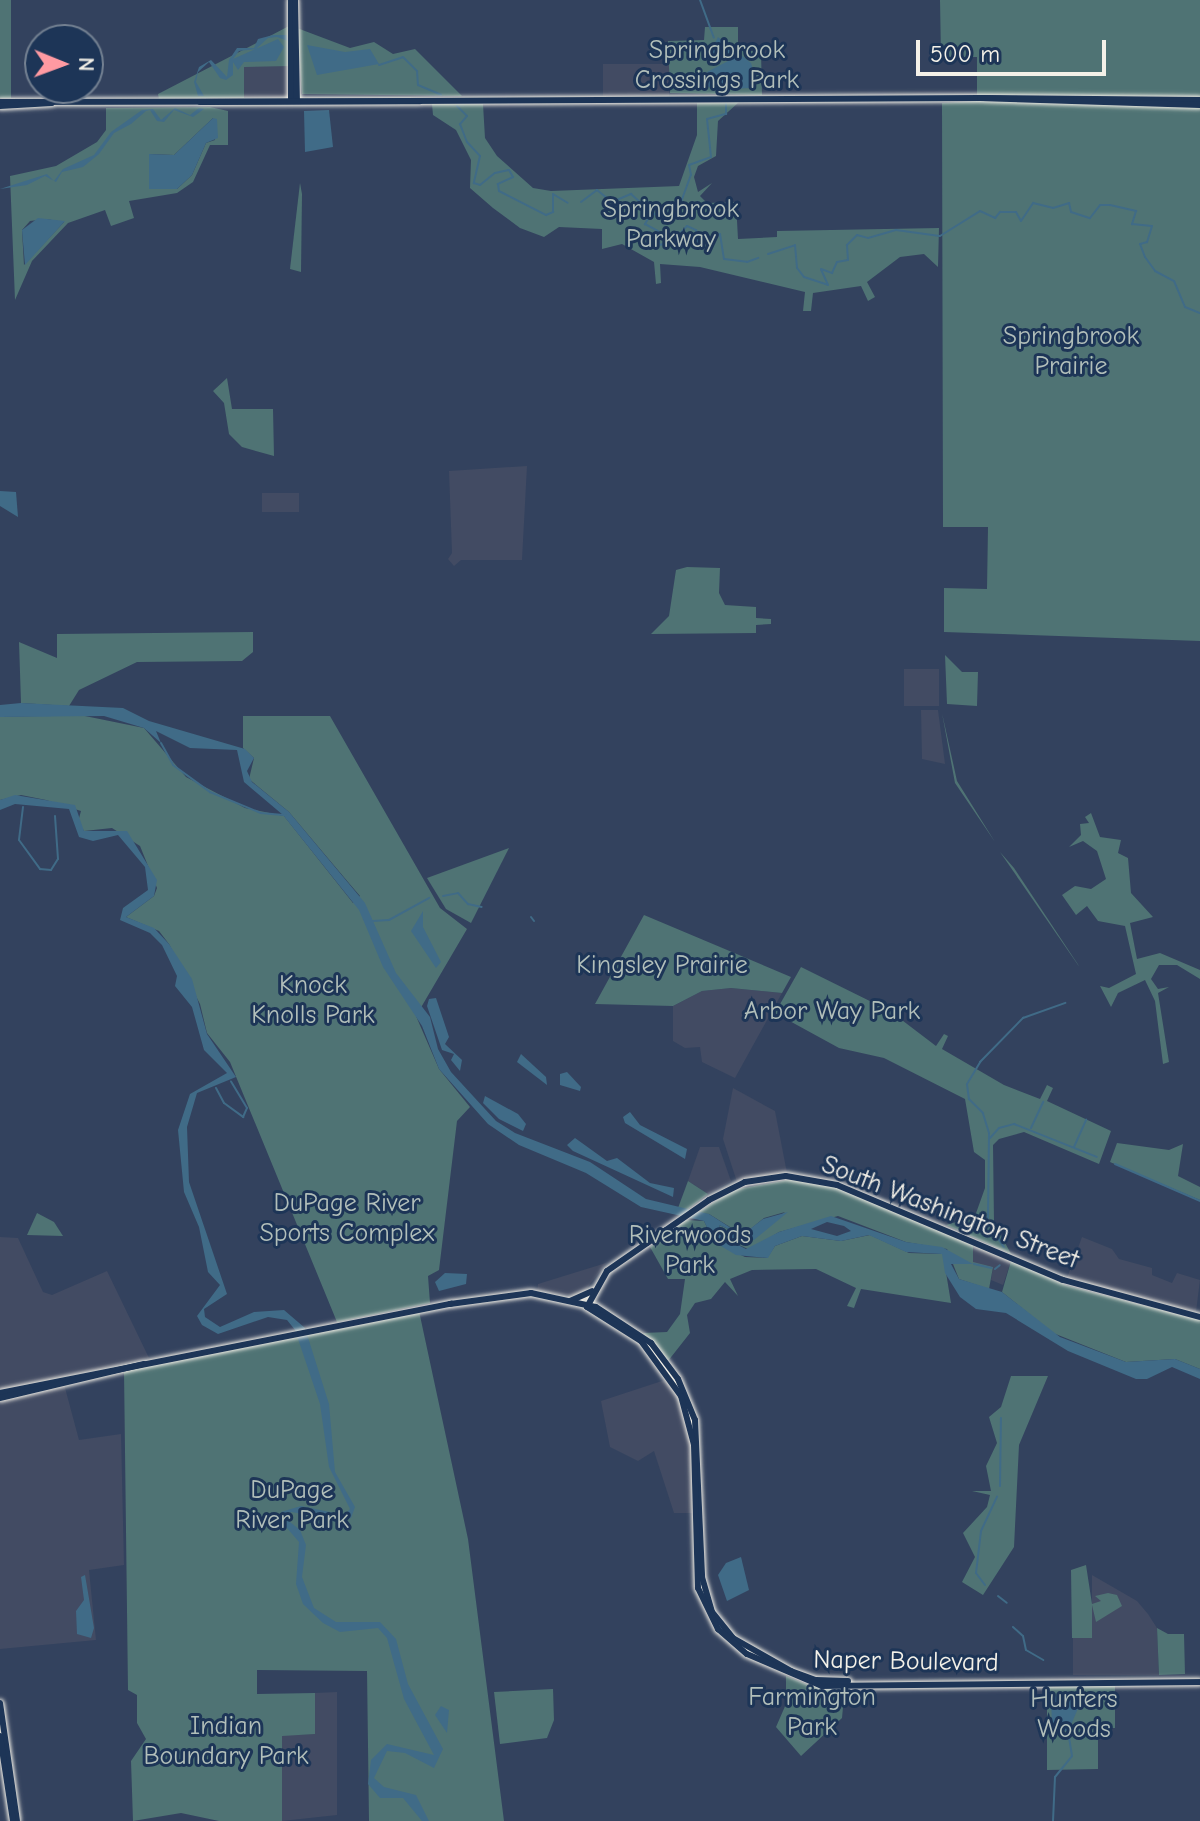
<!DOCTYPE html>
<style>
body{margin:0}
#map{position:relative;width:1200px;height:1821px;overflow:hidden;background:#33425e;font-family:"Comic Neue",sans-serif}
div>[style]{position:absolute}
[style*='--x']{left:calc(var(--x)*1px);top:calc(var(--y)*1px);width:calc(var(--w)*1px);rotate:calc(var(--a)*1deg)}
.built>*{inset:0;background:#424b63;transform-origin:0 0}
.green>*{inset:0;background:#4f7374;transform-origin:0 0}
.water>*{inset:0;background:#406b87}
.stream>*{height:2px;margin:-1px;padding:0 1px;transform-origin:1px;border-radius:1px;background:#406b87}
.roads{filter:drop-shadow(0 0 2px #f4f1e8) drop-shadow(0 0 2px #f4f1e8)}
.major>*{height:6px;margin:-3px;padding:0 3px;transform-origin:3px;border-radius:3px;background:#1d3557}
span{translate:-50% -50%;white-space:nowrap;text-align:center;line-height:1.15;-webkit-text-stroke:6px #1d3557;paint-order:stroke}
.park-label{font-size:26px;color:#b2bfba}
.street-label{font-size:26px;color:#f4f1e8}
.north{position:absolute;left:24px;top:24px;width:80px;height:80px;box-sizing:border-box;background:#1d3557;border:2px solid #738091;border-radius:50%;rotate:91deg;font-size:22px;font-weight:700;line-height:32px;text-align:center;color:#f4f1e8}
.north::after{content:'';display:block;margin:auto;width:28px;height:36px;background:#ff9aa2;clip-path:polygon(50% 0,100% 100%,50% 72%,0 100%)}
.scale{position:absolute;left:916px;top:40px;width:190px;height:36px;box-sizing:border-box;border:4px solid #f4f1e8;border-top:0;padding-left:10px;font-size:24px;line-height:28px;white-space:nowrap;color:#f4f1e8;-webkit-text-stroke:6px #1d3557;paint-order:stroke}
</style>
<div id="map">
<div class="built">
<div style="left:603px;top:64px;width:66px;height:32px"></div>
<div style="left:290px;top:66px;width:31px;height:46px;rotate:90deg"></div>
<div style="clip-path:polygon(527px 466px,522px 560px,461px 560px,454px 566px,448px 559px,452px 553px,449px 471px)"></div>
<div style="left:262px;top:493px;width:37px;height:19px"></div>
<div style="left:904px;top:669px;width:35px;height:37px"></div>
<div style="clip-path:polygon(921px 710px,938px 710px,945px 764px,922px 759px)"></div>
<div style="clip-path:polygon(731px 988px,782px 993px,735px 1078px,702px 1062px,700px 1047px,685px 1048px,673px 1041px,673px 1006px,702px 991px)"></div>
<div style="clip-path:polygon(733px 1088px,775px 1111px,787px 1173px,737px 1182px,723px 1139px)"></div>
<div style="clip-path:polygon(700px 1147px,719px 1147px,731px 1181px,708px 1194px,688px 1181px)"></div>
<div style="clip-path:polygon(0 1237px,18px 1238px,43px 1292px,52px 1295px,107px 1271px,149px 1358px,0 1391px)"></div>
<div style="clip-path:polygon(1082px 1237px,1112px 1249px,1119px 1259px,1152px 1268px,1152px 1275px,1172px 1283px,1177px 1273px,1200px 1280px,1196px 1312px,1067px 1278px)"></div>
<div style="clip-path:polygon(973px 1242px,1011px 1261px,1003px 1285px,991px 1280px,993px 1267px,973px 1263px)"></div>
<div style="clip-path:polygon(606px 1263px,581px 1296px,537px 1292px,538px 1284px)"></div>
<div style="clip-path:polygon(668px 1379px,678px 1392px,692px 1441px,693px 1513px,674px 1513px,654px 1451px,638px 1461px,610px 1447px,601px 1401px)"></div>
<div style="clip-path:polygon(64px 1384px,79px 1440px,121px 1434px,124px 1565px,89px 1570px,96px 1640px,0 1649px,0 1400px)"></div>
<div style="clip-path:polygon(1092px 1575px,1137px 1601px,1148px 1614px,1157px 1628px,1159px 1675px,1073px 1675px,1073px 1638px,1092px 1637px)"></div>
<div style="clip-path:polygon(337px 1692px,337px 1815px,282px 1821px,282px 1735px,315px 1734px,315px 1693px)"></div>
</div>
<div class="green">
<div style="left:0;top:0;width:11px;height:98px"></div>
<div style="clip-path:polygon(940px 0,1200px 0,1200px 641px,944px 632px,944px 588px,987px 589px,988px 527px,943px 527px,942px 103px,977px 101px,977px 57px,941px 57px)"></div>
<div style="clip-path:polygon(289px 26px,290px 66px,244px 67px,244px 98px,159px 99px,158px 94px)"></div>
<div style="clip-path:polygon(705px 27px,738px 27px,738px 46px,745px 51px,761px 51px,762px 95px,670px 93px,668px 41px,704px 40px)"></div>
<div style="clip-path:polygon(297px 28px,350px 48px,374px 42px,393px 54px,415px 49px,462px 96px,302px 94px)"></div>
<div style="clip-path:polygon(739px 102px,718px 121px,716px 156px,698px 166px,694px 177px,698px 192px,712px 183px,700px 196px,707px 203px,736px 202px,738px 239px,777px 237px,777px 231px,939px 228px,938px 267px,924px 254px,900px 257px,867px 282px,875px 297px,868px 301px,861px 286px,813px 293px,811px 311px,803px 311px,805px 292px,700px 267px,660px 264px,661px 283px,656px 284px,654px 262px,622px 244px,602px 249px,602px 229px,559px 227px,544px 237px,520px 228px,493px 208px,470px 188px,471px 160px,456px 130px,433px 115px,432px 104px,483px 104px,485px 138px,497px 156px,533px 188px,551px 191px,679px 186px,697px 135px,697px 103px)"></div>
<div style="clip-path:polygon(evenodd,210px 107px,228px 111px,228px 145px,210px 145px,193px 182px,177px 193px,129px 201px,134px 218px,111px 226px,105px 210px,68px 223px,32px 261px,15px 300px,10px 176px,56px 166px,97px 142px,106px 130px,106px 108px,210px 107px,213px 118px,215px 140px,206px 143px,192px 175px,177px 189px,149px 189px,149px 154px,174px 155px,213px 118px,210px 107px,46px 219px,64px 222px,24px 265px,22px 230px,30px 221px,46px 219px)"></div>
<div style="clip-path:polygon(300px 183px,302px 194px,301px 272px,290px 269px)"></div>
<div style="clip-path:polygon(227px 378px,232px 409px,273px 409px,274px 456px,242px 447px,229px 434px,224px 403px,213px 391px)"></div>
<div style="clip-path:polygon(687px 567px,720px 568px,719px 593px,725px 605px,756px 607px,756px 618px,771px 619px,771px 624px,756px 625px,756px 633px,651px 634px,669px 616px,676px 570px)"></div>
<div style="clip-path:polygon(253px 632px,253px 652px,242px 661px,137px 662px,79px 690px,69px 706px,21px 703px,19px 642px,57px 658px,57px 634px)"></div>
<div style="clip-path:polygon(945px 655px,962px 672px,978px 672px,977px 706px,947px 704px)"></div>
<div style="clip-path:polygon(942px 713px,957px 781px,995px 842px,955px 783px)"></div>
<div style="clip-path:polygon(80px 715px,144px 728px,186px 777px,245px 808px,284px 816px,353px 903px,360px 896px,348px 882px,289px 812px,249px 779px,254px 758px,243px 748px,243px 716px,330px 716px,440px 908px,467px 929px,416px 1016px,439px 1069px,470px 1107px,457px 1121px,439px 1270px,428px 1276px,430px 1303px,337px 1322px,230px 1062px,207px 1033px,200px 1004px,169px 944px,159px 931px,126px 917px,154px 896px,157px 888px,140px 846px,112px 828px,84px 831px,78px 822px,81px 811px,46px 800px,21px 795px,0 800px,0 717px)"></div>
<div style="clip-path:polygon(1091px 813px,1100px 837px,1121px 840px,1118px 853px,1128px 858px,1131px 893px,1153px 917px,1130px 923px,1137px 959px,1160px 953px,1200px 970px,1200px 979px,1177px 965px,1159px 965px,1151px 979px,1158px 989px,1169px 987px,1158px 993px,1169px 1062px,1163px 1064px,1155px 1001px,1145px 980px,1118px 993px,1111px 1007px,1100px 986px,1109px 988px,1136px 974px,1125px 926px,1098px 921px,1087px 906px,1076px 915px,1062px 895px,1075px 886px,1091px 889px,1106px 879px,1097px 851px,1083px 841px,1069px 847px,1081px 835px,1080px 824px,1089px 823px,1085px 817px)"></div>
<div style="clip-path:polygon(509px 848px,471px 923px,446px 909px,427px 878px)"></div>
<div style="clip-path:polygon(1000px 852px,1014px 868px,1079px 966px,1078px 965px)"></div>
<div style="clip-path:polygon(644px 915px,791px 977px,782px 993px,731px 988px,702px 991px,673px 1006px,595px 1004px)"></div>
<div style="clip-path:polygon(801px 967px,890px 1011px,936px 1046px,944px 1034px,948px 1036px,942px 1049px,1004px 1085px,1040px 1099px,1047px 1085px,1053px 1088px,1047px 1101px,1111px 1131px,1099px 1164px,1024px 1132px,999px 1139px,993px 1145px,994px 1222px,1011px 1254px,946px 1225px,975px 1216px,985px 1188px,985px 1160px,974px 1152px,965px 1099px,884px 1058px,839px 1048px,775px 1013px)"></div>
<div style="clip-path:polygon(1117px 1143px,1169px 1150px,1183px 1144px,1178px 1176px,1200px 1187px,1200px 1200px,1110px 1162px)"></div>
<div style="clip-path:polygon(793px 1179px,834px 1187px,973px 1242px,973px 1262px,993px 1267px,989px 1289px,959px 1279px,947px 1249px,906px 1242px,838px 1216px,779px 1232px,750px 1250px,724px 1238px,719px 1225px,731px 1230px,732px 1238px,745px 1241px,785px 1212px,764px 1218px,743px 1235px,709px 1214px,697px 1213px,733px 1190px)"></div>
<div style="clip-path:polygon(688px 1181px,708px 1194px,687px 1210px,678px 1208px)"></div>
<div style="clip-path:polygon(37px 1213px,54px 1222px,63px 1236px,27px 1235px)"></div>
<div style="clip-path:polygon(686px 1220px,704px 1221px,714px 1242px,745px 1257px,767px 1258px,775px 1246px,802px 1236px,841px 1241px,870px 1235px,909px 1253px,943px 1254px,951px 1303px,861px 1289px,854px 1308px,847px 1306px,856px 1288px,816px 1269px,752px 1270px,730px 1279px,738px 1296px,725px 1282px,711px 1299px,695px 1303px,687px 1315px,690px 1333px,668px 1361px,643px 1333px,667px 1332px,680px 1314px,685px 1279px,668px 1279px,650px 1247px)"></div>
<div style="clip-path:polygon(1011px 1261px,1068px 1286px,1200px 1320px,1200px 1369px,1175px 1359px,1126px 1362px,1053px 1333px,1002px 1292px)"></div>
<div style="clip-path:polygon(419px 1311px,468px 1539px,504px 1821px,369px 1821px,367px 1671px,257px 1670px,257px 1694px,315px 1693px,315px 1734px,282px 1736px,282px 1821px,219px 1821px,181px 1813px,133px 1821px,131px 1761px,146px 1739px,137px 1723px,137px 1695px,128px 1690px,124px 1371px)"></div>
<div style="clip-path:polygon(1011px 1376px,1048px 1376px,1019px 1445px,1014px 1547px,983px 1595px,962px 1582px,975px 1557px,963px 1533px,987px 1507px,990px 1495px,972px 1491px,991px 1491px,986px 1466px,997px 1443px,989px 1417px,1001px 1407px)"></div>
<div style="clip-path:polygon(1086px 1565px,1092px 1604px,1101px 1601px,1095px 1596px,1108px 1593px,1117px 1595px,1122px 1606px,1096px 1622px,1092px 1605px,1092px 1638px,1072px 1638px,1071px 1570px)"></div>
<div style="clip-path:polygon(1157px 1628px,1168px 1634px,1184px 1634px,1185px 1674px,1159px 1675px)"></div>
<div style="clip-path:polygon(786px 1676px,811px 1686px,845px 1686px,842px 1718px,801px 1756px,776px 1727px,786px 1704px)"></div>
<div style="clip-path:polygon(1047px 1684px,1115px 1684px,1115px 1728px,1098px 1728px,1098px 1769px,1047px 1770px)"></div>
<div style="clip-path:polygon(553px 1689px,554px 1720px,547px 1738px,500px 1744px,494px 1692px)"></div>
</div>
<div class="water">
<div style="clip-path:polygon(273px 35px,287px 35px,288px 41px,277px 37px,268px 38px,256px 49px,239px 51px,233px 59px,278px 39px,284px 47px,276px 61px,244px 62px,238px 70px,233px 62px,233px 75px,226px 80px,220px 78px,209px 62px,198px 72px,196px 82px,204px 96px,198px 96px,194px 82px,199px 67px,211px 60px,227px 77px,229px 60px,237px 48px,254px 48px,258px 39px)"></div>
<div style="clip-path:polygon(718px 37px,751px 63px,756px 79px,749px 88px,715px 90px,707px 86px,707px 72px,732px 59px,729px 53px,716px 60px,709px 55px)"></div>
<div style="clip-path:polygon(307px 45px,345px 52px,370px 49px,379px 64px,317px 75px)"></div>
<div style="clip-path:polygon(175px 108px,190px 115px,199px 108px,204px 109px,193px 117px,174px 110px,164px 122px,157px 121px,150px 110px,146px 111px,131px 124px,114px 133px,99px 154px,83px 167px,62px 172px,56px 182px,45px 176px,27px 185px,0 189px,47px 174px,54px 181px,63px 169px,94px 155px,111px 132px,142px 110px,153px 109px,161px 120px)"></div>
<div style="clip-path:polygon(329px 110px,333px 147px,305px 152px,304px 111px)"></div>
<div style="clip-path:polygon(213px 118px,217px 119px,218px 138px,206px 143px,192px 175px,177px 189px,149px 189px,149px 154px,174px 155px)"></div>
<div style="clip-path:polygon(38px 218px,65px 221px,25px 265px,22px 230px)"></div>
<div style="clip-path:polygon(0 491px,16px 492px,18px 517px,0 506px)"></div>
<div style="clip-path:polygon(evenodd,21px 703px,123px 708px,149px 721px,245px 749px,254px 758px,247px 771px,252px 782px,289px 812px,365px 903px,396px 973px,430px 1017px,438px 1049px,451px 1072px,496px 1121px,515px 1133px,590px 1162px,646px 1199px,709px 1214px,742px 1235px,763px 1219px,788px 1212px,754px 1240px,732px 1238px,731px 1230px,719px 1225px,724px 1238px,746px 1249px,779px 1232px,831px 1216px,906px 1242px,942px 1247px,973px 1264px,951px 1264px,959px 1279px,1002px 1292px,1060px 1337px,1126px 1362px,1175px 1359px,1200px 1369px,1200px 1379px,1172px 1367px,1147px 1379px,1136px 1379px,1068px 1351px,1006px 1313px,976px 1309px,960px 1297px,945px 1273px,942px 1254px,906px 1252px,869px 1235px,841px 1241px,802px 1236px,775px 1246px,768px 1258px,736px 1255px,714px 1242px,704px 1221px,641px 1207px,586px 1173px,519px 1145px,488px 1124px,439px 1069px,422px 1026px,383px 967px,359px 910px,283px 815px,244px 782px,237px 750px,190px 748px,156px 731px,161px 743px,144px 728px,104px 716px,0 717px,0 705px,21px 703px,827px 1222px,844px 1226px,851px 1231px,837px 1236px,811px 1229px,827px 1222px)"></div>
<div style="clip-path:polygon(15px 795px,75px 805px,84px 831px,127px 831px,157px 880px,154px 896px,126px 917px,154px 928px,169px 944px,192px 979px,207px 1034px,236px 1077px,197px 1093px,187px 1127px,189px 1182px,227px 1294px,204px 1309px,205px 1317px,220px 1327px,254px 1312px,284px 1310px,305px 1328px,329px 1404px,335px 1472px,355px 1507px,351px 1518px,340px 1520px,291px 1512px,285px 1518px,300px 1530px,306px 1545px,302px 1577px,314px 1608px,336px 1622px,380px 1622px,396px 1639px,408px 1684px,443px 1749px,434px 1768px,405px 1753px,387px 1751px,374px 1778px,384px 1787px,416px 1795px,429px 1821px,422px 1821px,403px 1798px,380px 1798px,368px 1784px,371px 1760px,387px 1744px,434px 1755px,404px 1699px,387px 1638px,378px 1628px,340px 1632px,323px 1623px,303px 1604px,296px 1584px,299px 1542px,281px 1521px,281px 1512px,301px 1506px,344px 1515px,350px 1509px,329px 1467px,320px 1404px,295px 1330px,287px 1320px,268px 1317px,218px 1334px,202px 1325px,197px 1316px,220px 1285px,208px 1272px,199px 1227px,184px 1192px,178px 1130px,190px 1094px,227px 1073px,204px 1050px,192px 1007px,175px 986px,177px 976px,162px 945px,150px 933px,120px 920px,123px 908px,148px 890px,145px 867px,118px 835px,93px 841px,79px 837px,69px 809px,15px 804px,0 810px,0 800px)"></div>
<div style="clip-path:polygon(423px 911px,423px 927px,441px 962px,436px 968px,411px 931px)"></div>
<div style="clip-path:polygon(436px 998px,449px 1037px,445px 1044px,462px 1060px,460px 1071px,451px 1060px,454px 1054px,442px 1050px,427px 1006px,429px 999px)"></div>
<div style="clip-path:polygon(521px 1054px,546px 1077px,547px 1085px,517px 1062px)"></div>
<div style="clip-path:polygon(567px 1072px,581px 1087px,580px 1091px,560px 1085px,560px 1074px)"></div>
<div style="clip-path:polygon(485px 1096px,518px 1114px,526px 1124px,523px 1131px,499px 1119px,483px 1103px)"></div>
<div style="clip-path:polygon(630px 1112px,640px 1125px,687px 1149px,685px 1159px,625px 1123px,623px 1117px)"></div>
<div style="clip-path:polygon(575px 1138px,607px 1161px,617px 1158px,650px 1183px,674px 1188px,673px 1197px,573px 1151px,567px 1145px)"></div>
<div style="clip-path:polygon(445px 1273px,467px 1274px,466px 1284px,439px 1291px,435px 1282px)"></div>
<div style="clip-path:polygon(741px 1557px,749px 1590px,727px 1601px,718px 1575px,726px 1563px)"></div>
<div style="clip-path:polygon(85px 1575px,94px 1628px,91px 1638px,77px 1634px,76px 1611px,84px 1600px,81px 1577px)"></div>
<div style="clip-path:polygon(1060px 1694px,1082px 1699px,1068px 1732px,1052px 1725px,1051px 1699px)"></div>
<div style="clip-path:polygon(441px 1706px,449px 1710px,447px 1733px,435px 1715px)"></div>
</div>
<div class="stream">
<div style="--x:700;--y:0;--w:40;--a:69.8"></div>
<div style="--x:379;--y:65;--w:25;--a:-18"></div>
<div style="--x:403;--y:57;--w:20;--a:45"></div>
<div style="--x:417;--y:71;--w:14;--a:86"></div>
<div style="--x:418;--y:85;--w:25;--a:23"></div>
<div style="--x:457;--y:106;--w:14;--a:45"></div>
<div style="--x:467;--y:116;--w:11;--a:131"></div>
<div style="--x:460;--y:124;--w:19;--a:69"></div>
<div style="--x:467;--y:142;--w:19;--a:47"></div>
<div style="--x:480;--y:156;--w:28;--a:103"></div>
<div style="--x:474;--y:183;--w:6;--a:18"></div>
<div style="--x:480;--y:185;--w:19;--a:-39"></div>
<div style="--x:495;--y:173;--w:14;--a:-12"></div>
<div style="--x:509;--y:170;--w:8;--a:60"></div>
<div style="--x:513;--y:177;--w:17;--a:155"></div>
<div style="--x:498;--y:184;--w:7;--a:82"></div>
<div style="--x:499;--y:191;--w:53;--a:27.1"></div>
<div style="--x:546;--y:215;--w:8;--a:-23"></div>
<div style="--x:553;--y:212;--w:18;--a:-90"></div>
<div style="--x:553;--y:194;--w:17;--a:31"></div>
<div style="--x:581;--y:202;--w:20;--a:-37"></div>
<div style="--x:597;--y:190;--w:19;--a:39"></div>
<div style="--x:612;--y:202;--w:21;--a:-23"></div>
<div style="--x:631;--y:194;--w:28;--a:42"></div>
<div style="--x:651;--y:214;--w:12;--a:121"></div>
<div style="--x:645;--y:224;--w:15;--a:28"></div>
<div style="--x:658;--y:231;--w:14;--a:86"></div>
<div style="--x:659;--y:245;--w:14;--a:-12"></div>
<div style="--x:673;--y:242;--w:21;--a:-49"></div>
<div style="--x:687;--y:226;--w:10;--a:24"></div>
<div style="--x:696;--y:230;--w:16;--a:79"></div>
<div style="--x:699;--y:246;--w:24;--a:-30"></div>
<div style="--x:720;--y:234;--w:25;--a:81"></div>
<div style="--x:724;--y:259;--w:23;--a:7"></div>
<div style="--x:747;--y:262;--w:12;--a:-20"></div>
<div style="--x:652;--y:214;--w:13;--a:4"></div>
<div style="--x:665;--y:215;--w:5;--a:-127"></div>
<div style="--x:662;--y:211;--w:21;--a:-25"></div>
<div style="--x:681;--y:202;--w:29;--a:-70"></div>
<div style="--x:691;--y:175;--w:10;--a:-101"></div>
<div style="--x:689;--y:165;--w:23;--a:-20"></div>
<div style="--x:711;--y:157;--w:38;--a:-96"></div>
<div style="--x:707;--y:119;--w:20;--a:-15"></div>
<div style="--x:726;--y:114;--w:10;--a:-90"></div>
<div style="--x:768;--y:254;--w:28;--a:-18"></div>
<div style="--x:795;--y:245;--w:23;--a:85"></div>
<div style="--x:797;--y:268;--w:11;--a:52"></div>
<div style="--x:804;--y:277;--w:25;--a:18"></div>
<div style="--x:828;--y:285;--w:17;--a:-114"></div>
<div style="--x:821;--y:269;--w:12;--a:20"></div>
<div style="--x:832;--y:273;--w:12;--a:-66"></div>
<div style="--x:837;--y:262;--w:11;--a:-10"></div>
<div style="--x:848;--y:260;--w:15;--a:-94"></div>
<div style="--x:847;--y:245;--w:14;--a:-45"></div>
<div style="--x:857;--y:235;--w:11;--a:15"></div>
<div style="--x:868;--y:238;--w:29;--a:-16"></div>
<div style="--x:896;--y:230;--w:44;--a:7.8"></div>
<div style="--x:940;--y:236;--w:47;--a:-32"></div>
<div style="--x:980;--y:211;--w:17;--a:25"></div>
<div style="--x:995;--y:218;--w:8;--a:-50"></div>
<div style="--x:1000;--y:212;--w:16;--a:0"></div>
<div style="--x:1016;--y:212;--w:10;--a:61"></div>
<div style="--x:1021;--y:221;--w:22;--a:-56"></div>
<div style="--x:1033;--y:203;--w:21;--a:14"></div>
<div style="--x:1053;--y:208;--w:17;--a:-17"></div>
<div style="--x:1069;--y:203;--w:9;--a:77"></div>
<div style="--x:1071;--y:212;--w:20;--a:18"></div>
<div style="--x:1090;--y:218;--w:16;--a:-52"></div>
<div style="--x:1100;--y:205;--w:10;--a:0"></div>
<div style="--x:1110;--y:205;--w:27;--a:13"></div>
<div style="--x:1136;--y:211;--w:14;--a:107"></div>
<div style="--x:1132;--y:224;--w:20;--a:6"></div>
<div style="--x:1152;--y:226;--w:17;--a:107"></div>
<div style="--x:1147;--y:242;--w:7;--a:164"></div>
<div style="--x:1140;--y:244;--w:14;--a:69"></div>
<div style="--x:1145;--y:257;--w:17;--a:54"></div>
<div style="--x:1155;--y:271;--w:21;--a:28"></div>
<div style="--x:1174;--y:281;--w:28;--a:67"></div>
<div style="--x:1185;--y:307;--w:16;--a:22"></div>
<div style="--x:161;--y:743;--w:25;--a:61"></div>
<div style="--x:173;--y:765;--w:46;--a:36.1"></div>
<div style="--x:210;--y:792;--w:55;--a:22.4"></div>
<div style="--x:261;--y:813;--w:25;--a:5"></div>
<div style="--x:23;--y:807;--w:33;--a:97"></div>
<div style="--x:19;--y:840;--w:36;--a:54"></div>
<div style="--x:40;--y:869;--w:11;--a:5"></div>
<div style="--x:51;--y:870;--w:13;--a:-58"></div>
<div style="--x:58;--y:859;--w:43;--a:-94"></div>
<div style="--x:443;--y:896;--w:15;--a:-11"></div>
<div style="--x:458;--y:893;--w:15;--a:48"></div>
<div style="--x:468;--y:904;--w:14;--a:12"></div>
<div style="--x:531;--y:917;--w:5;--a:53"></div>
<div style="--x:373;--y:921;--w:16;--a:-4"></div>
<div style="--x:389;--y:920;--w:46;--a:-28.8"></div>
<div style="--x:216;--y:1088;--w:17;--a:62"></div>
<div style="--x:224;--y:1103;--w:24;--a:36"></div>
<div style="--x:243;--y:1117;--w:10;--a:-66"></div>
<div style="--x:247;--y:1108;--w:31;--a:-121"></div>
<div style="--x:1031;--y:1128;--w:29;--a:-65"></div>
<div style="--x:990;--y:1138;--w:13;--a:-48"></div>
<div style="--x:999;--y:1128;--w:16;--a:-15"></div>
<div style="--x:1014;--y:1124;--w:89;--a:21.7"></div>
<div style="--x:1074;--y:1147;--w:30;--a:-66"></div>
<div style="--x:1115;--y:1164;--w:93;--a:23.5"></div>
<div style="--x:988;--y:1218;--w:85;--a:-89.3"></div>
<div style="--x:989;--y:1133;--w:21;--a:-107"></div>
<div style="--x:983;--y:1113;--w:20;--a:-135"></div>
<div style="--x:969;--y:1099;--w:15;--a:-98"></div>
<div style="--x:967;--y:1084;--w:26;--a:-59"></div>
<div style="--x:980;--y:1062;--w:62;--a:-45.7"></div>
<div style="--x:1023;--y:1018;--w:45;--a:-19.7"></div>
<div style="--x:991;--y:1228;--w:23;--a:56"></div>
<div style="--x:974;--y:1264;--w:18;--a:13"></div>
<div style="--x:995;--y:1269;--w:6;--a:-39"></div>
<div style="--x:1000;--y:1486;--w:68;--a:-89.2"></div>
<div style="--x:985;--y:1585;--w:15;--a:-127"></div>
<div style="--x:976;--y:1573;--w:42;--a:-83.2"></div>
<div style="--x:981;--y:1531;--w:38;--a:-65"></div>
<div style="--x:998;--y:1596;--w:11;--a:38"></div>
<div style="--x:1013;--y:1627;--w:13;--a:42"></div>
<div style="--x:1023;--y:1636;--w:14;--a:78"></div>
<div style="--x:1026;--y:1650;--w:20;--a:30"></div>
<div style="--x:1053;--y:1821;--w:44;--a:-87.4"></div>
<div style="--x:1055;--y:1777;--w:27;--a:-51"></div>
<div style="--x:1072;--y:1756;--w:24;--a:-99"></div>
</div>
<div class="roads">
<div class="major">
<div style="--x:291;--y:0;--w:101;--a:90"></div>
<div style="--x:295;--y:0;--w:100;--a:88.9"></div>
<div style="--x:980;--y:98;--w:220;--a:0.5"></div>
<div style="--x:0;--y:102;--w:420;--a:-0.1"></div>
<div style="--x:200;--y:102;--w:780;--a:-0.29"></div>
<div style="--x:980;--y:98;--w:220;--a:1.8"></div>
<div style="--x:0;--y:106;--w:52;--a:-3.3"></div>
<div style="--x:570;--y:1301;--w:24;--a:-24"></div>
<div style="--x:450;--y:1304;--w:82;--a:-7.7"></div>
<div style="--x:531;--y:1293;--w:66;--a:12.2"></div>
<div style="--x:596;--y:1307;--w:66;--a:33.2"></div>
<div style="--x:651;--y:1343;--w:45;--a:53.1"></div>
<div style="--x:678;--y:1379;--w:44;--a:67.5"></div>
<div style="--x:695;--y:1420;--w:157;--a:87.4"></div>
<div style="--x:702;--y:1577;--w:36;--a:74"></div>
<div style="--x:712;--y:1612;--w:33;--a:51"></div>
<div style="--x:733;--y:1638;--w:67;--a:29.6"></div>
<div style="--x:791;--y:1671;--w:27;--a:20"></div>
<div style="--x:816;--y:1680;--w:32;--a:2"></div>
<div style="--x:587;--y:1307;--w:64;--a:32.2"></div>
<div style="--x:641;--y:1341;--w:68;--a:54"></div>
<div style="--x:681;--y:1396;--w:51;--a:75.1"></div>
<div style="--x:694;--y:1445;--w:143;--a:88.4"></div>
<div style="--x:698;--y:1588;--w:46;--a:64"></div>
<div style="--x:718;--y:1629;--w:38;--a:41"></div>
<div style="--x:747;--y:1654;--w:82;--a:23.1"></div>
<div style="--x:822;--y:1686;--w:378;--a:-0.6"></div>
<div style="--x:587;--y:1307;--w:41;--a:-60.9"></div>
<div style="--x:607;--y:1271;--w:124;--a:-34.8"></div>
<div style="--x:709;--y:1200;--w:40;--a:-26.6"></div>
<div style="--x:745;--y:1182;--w:41;--a:-8.3"></div>
<div style="--x:786;--y:1176;--w:52;--a:10"></div>
<div style="--x:837;--y:1185;--w:245;--a:22.8"></div>
<div style="--x:1063;--y:1280;--w:142;--a:15.1"></div>
<div style="--x:0;--y:1393;--w:460;--a:-11.2"></div>
<div style="--x:0;--y:1398;--w:148;--a:-13.3"></div>
<div style="--x:0;--y:1703;--w:119;--a:81.8"></div>
<div style="--x:0;--y:1736;--w:86;--a:81.3"></div>
</div>
</div>
<div class="park-label">
<span style="left:717px;top:66px">Springbrook<br>Crossings Park</span>
<span style="left:671px;top:225px">Springbrook<br>Parkway</span>
<span style="left:1071px;top:352px">Springbrook<br>Prairie</span>
<span style="left:662px;top:966px">Kingsley Prairie</span>
<span style="left:313px;top:1001px">Knock<br>Knolls Park</span>
<span style="left:832px;top:1012px">Arbor Way Park</span>
<span style="left:347px;top:1219px">DuPage River<br>Sports Complex</span>
<span style="left:690px;top:1251px">Riverwoods<br>Park</span>
<span style="left:292px;top:1506px">DuPage<br>River Park</span>
<span style="left:812px;top:1713px">Farmington<br>Park</span>
<span style="left:1074px;top:1715px">Hunters<br>Woods</span>
<span style="left:226px;top:1742px">Indian<br>Boundary Park</span>
</div>
<div class="street-label">
<span style="left:950px;top:1213px;rotate:21deg">South Washington Street</span>
<span style="left:906px;top:1662px;rotate:1deg">Naper Boulevard</span>
</div>
<div class="north">N</div>
<div class="scale">500 m</div>
</div>
